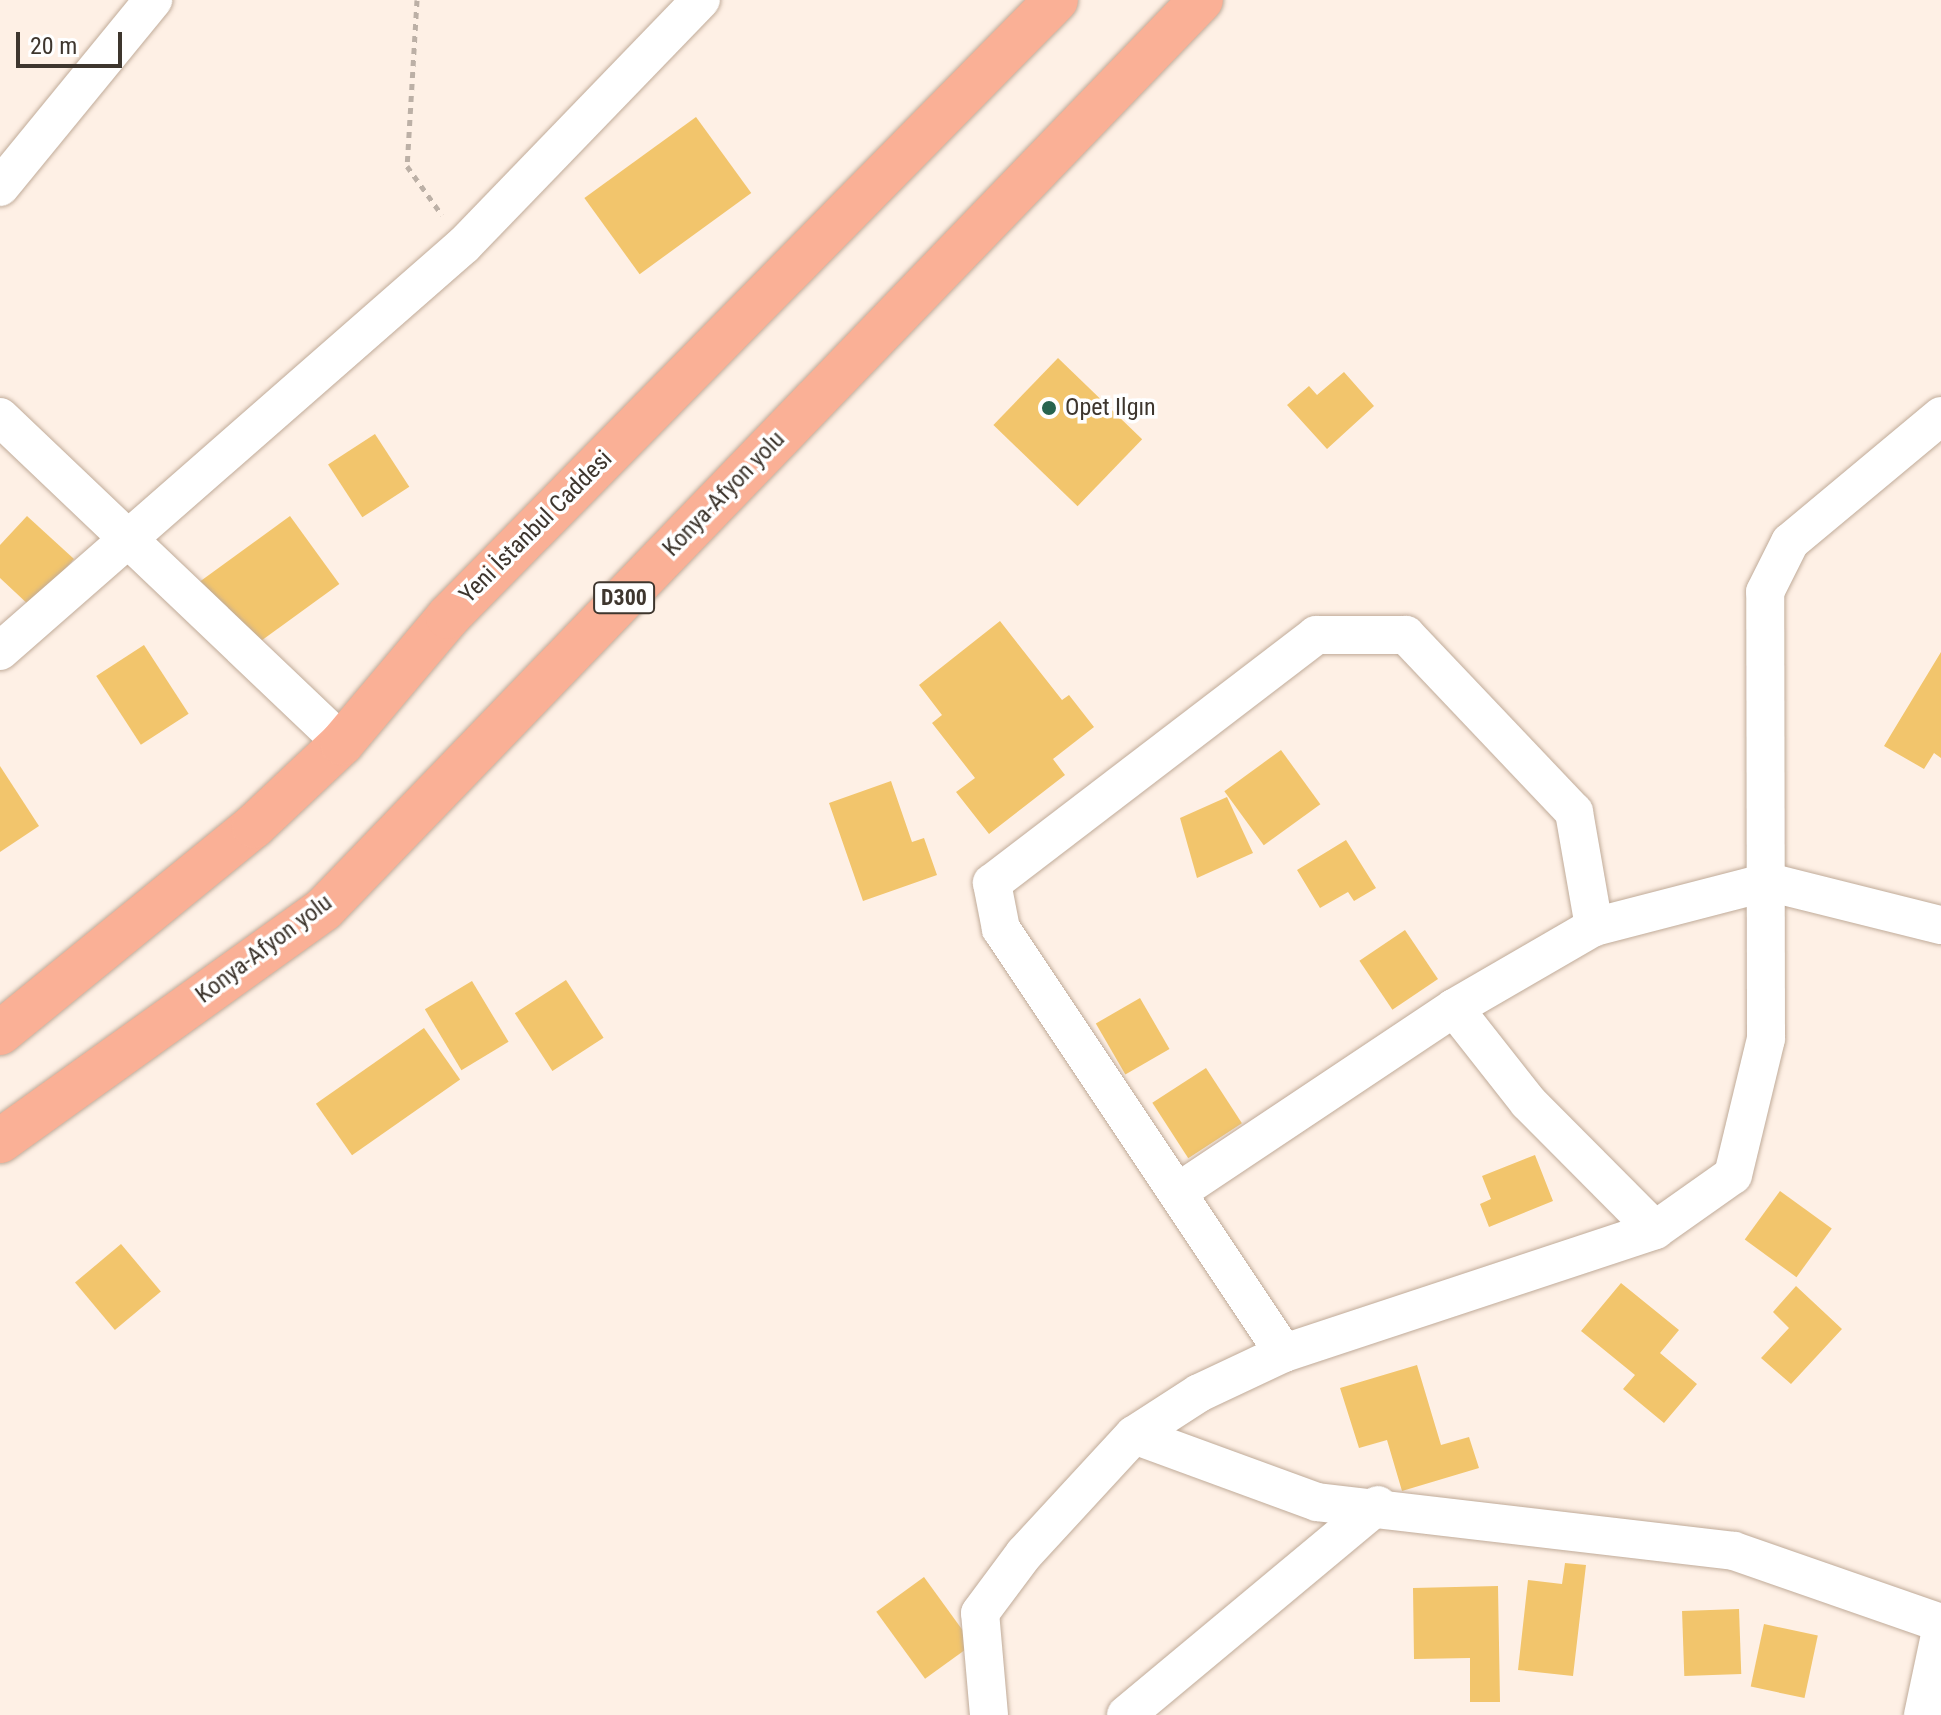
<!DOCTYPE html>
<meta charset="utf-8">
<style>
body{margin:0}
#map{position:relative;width:1941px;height:1715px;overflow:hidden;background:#fef0e5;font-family:"Roboto Condensed",sans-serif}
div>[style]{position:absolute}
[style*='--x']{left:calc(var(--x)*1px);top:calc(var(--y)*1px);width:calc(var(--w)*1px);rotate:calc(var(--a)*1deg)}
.building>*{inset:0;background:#f2c56c;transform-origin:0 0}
.path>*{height:5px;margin-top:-2.5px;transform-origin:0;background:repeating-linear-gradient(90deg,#bcb0a6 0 6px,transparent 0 12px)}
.roads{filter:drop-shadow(0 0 2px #c0ab99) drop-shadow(0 0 2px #c0ab99)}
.minor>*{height:38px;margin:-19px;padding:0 19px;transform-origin:19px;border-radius:19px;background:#fff}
.trunk>*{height:44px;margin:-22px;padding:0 22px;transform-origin:22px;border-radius:22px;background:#fab096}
.dots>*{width:22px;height:22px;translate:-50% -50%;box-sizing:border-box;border:4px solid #fff;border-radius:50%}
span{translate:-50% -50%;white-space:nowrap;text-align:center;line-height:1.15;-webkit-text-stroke:7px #fff;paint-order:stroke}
.shield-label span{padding:2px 6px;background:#fff;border:2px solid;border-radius:6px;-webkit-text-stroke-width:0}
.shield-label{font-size:22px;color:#3e362e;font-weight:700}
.poi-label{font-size:24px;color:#3e362e}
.left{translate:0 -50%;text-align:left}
.street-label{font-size:24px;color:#3e362e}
.scale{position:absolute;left:16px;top:32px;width:106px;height:36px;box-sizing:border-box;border:4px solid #3e362e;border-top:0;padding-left:10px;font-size:24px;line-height:28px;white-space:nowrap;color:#3e362e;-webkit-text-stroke:6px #fff;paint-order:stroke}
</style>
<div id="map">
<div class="building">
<div style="left:696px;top:117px;width:94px;height:138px;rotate:54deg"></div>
<div style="left:1058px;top:358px;width:117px;height:93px;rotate:44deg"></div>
<div style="clip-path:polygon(1344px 372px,1374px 406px,1327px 449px,1287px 405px,1309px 386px,1317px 395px)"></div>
<div style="left:375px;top:434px;width:63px;height:56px;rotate:57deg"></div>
<div style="clip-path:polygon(27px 516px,74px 559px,31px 607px,0 578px,0 545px)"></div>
<div style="left:290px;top:516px;width:84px;height:116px;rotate:54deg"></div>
<div style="clip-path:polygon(1000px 621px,1062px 700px,1069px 695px,1094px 727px,1053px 759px,1065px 775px,989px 834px,956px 792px,975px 778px,932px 723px,942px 715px,919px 685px)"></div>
<div style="left:144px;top:645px;width:82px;height:57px;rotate:57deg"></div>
<div style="clip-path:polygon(1941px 652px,1941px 758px,1934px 753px,1924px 769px,1884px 746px)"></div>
<div style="left:1281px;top:750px;width:67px;height:70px;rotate:54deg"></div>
<div style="clip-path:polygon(0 766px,39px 826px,0 852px)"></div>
<div style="clip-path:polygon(891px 781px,912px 842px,924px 838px,937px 875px,863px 901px,829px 803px)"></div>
<div style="clip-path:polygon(1227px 797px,1253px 853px,1197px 878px,1180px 818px)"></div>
<div style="clip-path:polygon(1346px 840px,1376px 888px,1354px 901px,1348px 892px,1320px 908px,1297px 870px)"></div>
<div style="left:1405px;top:930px;width:59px;height:55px;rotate:56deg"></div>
<div style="left:566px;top:980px;width:69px;height:61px;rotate:57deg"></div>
<div style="left:472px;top:981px;width:71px;height:55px;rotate:59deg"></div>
<div style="left:1140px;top:998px;width:59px;height:51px;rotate:60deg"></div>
<div style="left:424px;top:1028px;width:63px;height:132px;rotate:55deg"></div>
<div style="left:1206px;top:1068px;width:66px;height:64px;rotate:57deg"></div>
<div style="clip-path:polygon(1535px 1155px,1553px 1201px,1489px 1227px,1480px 1204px,1491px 1199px,1482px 1176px)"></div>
<div style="left:1780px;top:1191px;width:64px;height:60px;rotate:36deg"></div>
<div style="left:121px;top:1244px;width:62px;height:60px;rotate:50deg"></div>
<div style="clip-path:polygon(1621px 1283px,1679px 1330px,1660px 1353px,1697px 1384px,1664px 1423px,1623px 1389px,1635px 1375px,1581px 1331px)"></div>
<div style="clip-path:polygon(1796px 1286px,1842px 1329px,1791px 1384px,1761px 1358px,1789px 1328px,1773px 1312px)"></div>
<div style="clip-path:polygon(1417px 1365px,1441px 1445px,1469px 1437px,1479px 1468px,1402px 1491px,1387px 1440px,1359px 1448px,1340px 1388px)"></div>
<div style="clip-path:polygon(1565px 1563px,1586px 1565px,1573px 1676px,1518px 1670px,1528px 1580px,1562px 1584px)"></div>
<div style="left:924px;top:1577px;width:83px;height:59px;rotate:54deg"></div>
<div style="clip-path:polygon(1498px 1586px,1500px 1702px,1470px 1702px,1470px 1658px,1414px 1659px,1413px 1588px)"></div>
<div style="left:1739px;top:1609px;width:65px;height:57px;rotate:88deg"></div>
<div style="left:1764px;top:1624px;width:55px;height:64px;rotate:12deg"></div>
</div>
<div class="path">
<div style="--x:417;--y:0;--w:166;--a:93.4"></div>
<div style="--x:407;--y:166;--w:60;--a:54.5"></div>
</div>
<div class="roads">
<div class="minor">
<div style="--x:0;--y:187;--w:242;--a:-50.7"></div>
<div style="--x:0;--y:417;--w:472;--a:43.6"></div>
<div style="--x:0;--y:651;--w:617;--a:-41.19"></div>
<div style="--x:464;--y:245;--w:341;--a:-46"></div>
<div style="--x:1454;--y:1008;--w:120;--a:51.8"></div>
<div style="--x:1528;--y:1102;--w:180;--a:45.2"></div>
<div style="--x:1178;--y:1192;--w:332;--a:-33.7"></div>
<div style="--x:1454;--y:1008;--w:162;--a:-30.1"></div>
<div style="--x:1594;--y:927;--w:180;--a:-14.5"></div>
<div style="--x:1768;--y:882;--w:178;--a:14"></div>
<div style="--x:1284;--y:1353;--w:510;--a:-123.72"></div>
<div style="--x:1001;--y:929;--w:47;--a:-101.1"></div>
<div style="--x:992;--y:883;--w:408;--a:-37.4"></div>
<div style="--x:1316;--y:635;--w:90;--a:0"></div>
<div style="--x:1406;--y:635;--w:244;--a:46.5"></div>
<div style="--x:1574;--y:812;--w:117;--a:80.1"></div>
<div style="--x:1134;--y:1435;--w:195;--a:20.1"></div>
<div style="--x:1317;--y:1502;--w:420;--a:6.7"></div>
<div style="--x:1734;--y:1551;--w:219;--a:19.2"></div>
<div style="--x:989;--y:1715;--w:102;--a:-95"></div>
<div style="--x:980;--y:1613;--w:74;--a:-53.3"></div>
<div style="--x:1024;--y:1554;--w:162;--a:-47.3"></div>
<div style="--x:1134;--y:1435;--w:77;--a:-32.9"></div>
<div style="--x:1199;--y:1393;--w:94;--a:-25.2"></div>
<div style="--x:1284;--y:1353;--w:391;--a:-18.3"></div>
<div style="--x:1655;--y:1230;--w:95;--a:-35.2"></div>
<div style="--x:1733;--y:1175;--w:140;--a:-76.4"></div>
<div style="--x:1766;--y:1039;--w:447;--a:-90.1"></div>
<div style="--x:1765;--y:592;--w:56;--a:-63.4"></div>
<div style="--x:1790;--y:542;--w:197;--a:-39.8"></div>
<div style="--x:1126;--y:1715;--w:328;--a:-39.8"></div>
<div style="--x:1923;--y:1715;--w:87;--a:-78"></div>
</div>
<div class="trunk">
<div style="--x:0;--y:1033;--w:328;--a:-39.2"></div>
<div style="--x:254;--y:826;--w:121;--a:-43.3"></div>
<div style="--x:342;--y:743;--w:165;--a:-49.9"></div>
<div style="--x:448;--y:617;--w:866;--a:-45.42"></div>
<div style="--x:0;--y:1141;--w:398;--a:-35.6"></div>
<div style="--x:324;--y:909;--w:1263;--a:-46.03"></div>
</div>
</div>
<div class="dots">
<div style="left:1049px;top:408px;background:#28644e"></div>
</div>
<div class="shield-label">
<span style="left:624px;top:598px">D300</span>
</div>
<div class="poi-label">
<span class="left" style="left:1065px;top:408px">Opet Ilgın</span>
</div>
<div class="street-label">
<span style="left:724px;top:494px;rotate:-46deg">Konya-Afyon yolu</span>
<span style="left:536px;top:527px;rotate:-45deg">Yeni İstanbul Caddesi</span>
<span style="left:264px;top:949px;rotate:-37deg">Konya-Afyon yolu</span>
</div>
<div class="scale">20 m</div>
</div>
